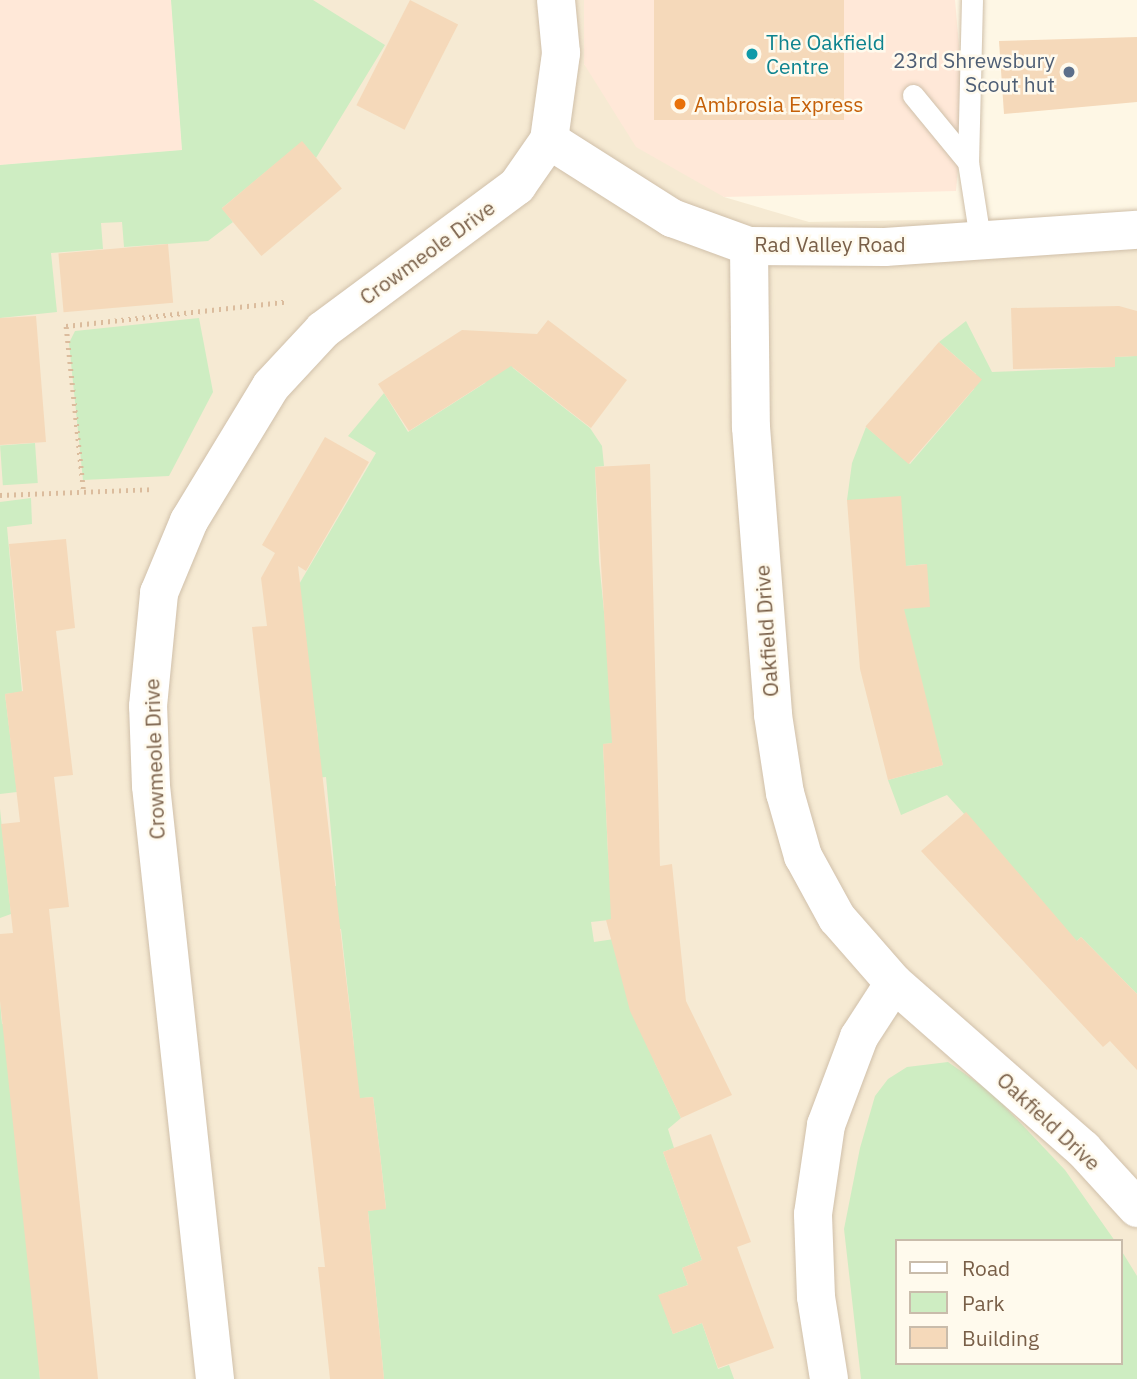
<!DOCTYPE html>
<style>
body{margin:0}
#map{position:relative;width:1137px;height:1379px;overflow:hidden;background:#fef7e5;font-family:"IBM Plex Sans",sans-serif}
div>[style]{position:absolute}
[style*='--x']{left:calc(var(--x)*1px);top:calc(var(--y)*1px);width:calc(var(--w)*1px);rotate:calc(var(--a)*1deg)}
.residential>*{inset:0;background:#f6ead3}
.commercial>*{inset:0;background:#ffe8d8}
.green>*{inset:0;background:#ceedc2;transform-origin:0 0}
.building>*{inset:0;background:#f5d9ba;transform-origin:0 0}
.path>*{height:4.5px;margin-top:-2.25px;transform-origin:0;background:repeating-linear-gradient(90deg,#dbbc9d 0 2px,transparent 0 7px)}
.roads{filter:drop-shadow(0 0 2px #d0c0aa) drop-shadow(0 0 2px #d0c0aa)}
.service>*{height:21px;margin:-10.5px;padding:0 10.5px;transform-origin:10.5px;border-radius:10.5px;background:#fff}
.minor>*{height:38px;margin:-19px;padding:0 19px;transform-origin:19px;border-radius:19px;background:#fff}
.dots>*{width:19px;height:19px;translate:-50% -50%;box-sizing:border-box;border:4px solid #fffaed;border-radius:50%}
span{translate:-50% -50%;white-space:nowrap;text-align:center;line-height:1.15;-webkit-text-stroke:5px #fffaed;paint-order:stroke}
.culture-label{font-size:21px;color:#0d838f}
.left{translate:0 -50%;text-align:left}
.service-label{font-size:21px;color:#4e5e75}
.right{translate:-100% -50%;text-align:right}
.food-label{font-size:21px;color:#c56008}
.street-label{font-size:21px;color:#795f48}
.legend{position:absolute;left:895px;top:1239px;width:228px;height:126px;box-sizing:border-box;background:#fffaed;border:2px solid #c9bcab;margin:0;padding:9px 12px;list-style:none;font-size:21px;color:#795f48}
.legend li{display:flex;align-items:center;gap:14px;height:35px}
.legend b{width:35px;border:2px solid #c9bcab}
</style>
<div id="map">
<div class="residential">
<div style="clip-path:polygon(evenodd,171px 0,584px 0,584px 64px,724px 197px,809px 222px,1137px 216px,1137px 1379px,0 1379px,0 165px,182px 150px,171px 0,897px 1241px,1121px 1241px,1121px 1363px,897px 1363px,897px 1241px)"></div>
</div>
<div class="commercial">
<div style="clip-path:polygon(0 0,171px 0,182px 150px,0 165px)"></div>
<div style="clip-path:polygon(584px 0,955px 0,964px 101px,956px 191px,724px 197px,636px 147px,584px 64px)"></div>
</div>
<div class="green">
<div style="clip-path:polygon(171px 0,313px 0,385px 45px,316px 158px,302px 142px,222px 208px,233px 222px,208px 241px,124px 247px,122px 222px,101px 223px,103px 249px,51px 253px,57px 312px,0 318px,0 165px,182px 150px)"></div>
<div style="clip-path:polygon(199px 318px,213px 392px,169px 476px,83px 480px,69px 343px,75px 331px)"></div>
<div style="clip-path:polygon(966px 321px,992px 372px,1114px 367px,1115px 357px,1135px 356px,1137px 350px,1137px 994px,1081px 937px,1042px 975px,1032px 889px,947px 795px,901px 815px,888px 780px,943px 765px,900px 609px,927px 564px,905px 566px,847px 500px,852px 463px,866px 427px,910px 464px,974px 389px,976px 374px,939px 342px)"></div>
<div style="clip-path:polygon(503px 346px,513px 368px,590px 428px,602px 446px,604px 466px,595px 467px,599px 561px,617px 743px,603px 744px,608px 854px,618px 919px,591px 922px,594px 942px,621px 938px,655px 1063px,681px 1118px,668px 1129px,674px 1148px,663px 1152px,702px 1260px,682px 1268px,688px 1285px,659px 1295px,673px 1334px,702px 1323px,718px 1369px,729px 1365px,734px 1379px,384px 1379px,368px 1211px,386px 1208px,380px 1154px,373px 1097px,334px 1101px,354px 1046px,341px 929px,333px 929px,329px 887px,336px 886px,326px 777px,303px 779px,318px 738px,298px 586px,376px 453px,348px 436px,384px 393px,408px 432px,485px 383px)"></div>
<div style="left:35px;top:443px;width:40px;height:35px;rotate:86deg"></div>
<div style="clip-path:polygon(31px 498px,32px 524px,7px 527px,22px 692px,5px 694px,17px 792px,0 794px,0 502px)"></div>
<div style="clip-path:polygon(0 809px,11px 914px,0 918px)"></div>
<div style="clip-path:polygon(0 1001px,2px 1024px,13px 1023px,40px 1379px,0 1379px)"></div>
<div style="clip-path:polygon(948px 1062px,991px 1092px,1065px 1170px,1115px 1241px,897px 1241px,897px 1363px,1121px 1363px,1121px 1250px,1137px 1276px,1137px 1379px,861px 1379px,844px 1229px,860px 1148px,875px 1096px,888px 1079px,907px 1067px)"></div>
</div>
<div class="building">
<div style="left:410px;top:0;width:54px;height:118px;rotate:27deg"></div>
<div style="left:654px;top:0;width:190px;height:120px"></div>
<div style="clip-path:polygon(1137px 37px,1137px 102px,1004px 114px,999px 41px)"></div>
<div style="left:302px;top:141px;width:62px;height:105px;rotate:50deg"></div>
<div style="left:168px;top:244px;width:59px;height:110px;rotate:85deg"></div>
<div style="clip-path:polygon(1119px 306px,1137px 311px,1137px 356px,1115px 357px,1115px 367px,1013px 369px,1011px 308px)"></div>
<div style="clip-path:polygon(36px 316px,46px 442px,0 445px,0 318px)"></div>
<div style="clip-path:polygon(548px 320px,627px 380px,591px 428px,511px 366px,409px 431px,378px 384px,462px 330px,537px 334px)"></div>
<div style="left:939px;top:342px;width:57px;height:112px;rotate:41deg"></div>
<div style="clip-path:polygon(325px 437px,369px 462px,306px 571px,298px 566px,360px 1098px,373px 1097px,380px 1154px,386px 1209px,368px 1211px,384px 1379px,330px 1379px,318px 1267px,325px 1267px,252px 627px,267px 626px,261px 578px,275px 553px,262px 545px)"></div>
<div style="clip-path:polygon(650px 464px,660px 866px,672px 864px,686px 1001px,732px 1095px,681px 1118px,630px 1011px,606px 920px,611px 919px,603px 744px,612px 743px,595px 467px)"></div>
<div style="clip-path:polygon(901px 496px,906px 566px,927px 564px,930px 607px,904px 609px,943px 765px,888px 780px,860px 669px,847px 500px)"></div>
<div style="clip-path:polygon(66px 539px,75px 628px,56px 631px,73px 775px,54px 777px,69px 907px,49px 909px,98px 1379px,40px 1379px,0 1001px,0 934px,13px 933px,1px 824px,20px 822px,5px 694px,23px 691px,9px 544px)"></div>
<div style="clip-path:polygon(966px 812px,1077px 941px,1081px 937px,1137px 994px,1137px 1070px,1110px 1041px,1103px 1047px,921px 851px)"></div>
<div style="clip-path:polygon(711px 1134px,751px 1242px,737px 1247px,774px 1348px,718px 1368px,702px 1323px,673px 1334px,658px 1295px,688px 1285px,682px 1268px,702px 1260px,663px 1152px)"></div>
</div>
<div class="path">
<div style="--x:83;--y:489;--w:164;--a:-96"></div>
<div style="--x:66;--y:326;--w:220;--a:-6.3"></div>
<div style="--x:0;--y:495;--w:153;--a:-2.2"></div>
</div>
<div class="roads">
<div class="service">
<div style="--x:972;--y:0;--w:162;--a:91.4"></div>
<div style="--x:968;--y:162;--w:78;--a:81.1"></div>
<div style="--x:913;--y:95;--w:87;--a:50.6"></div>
</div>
<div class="minor">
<div style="--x:549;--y:140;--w:146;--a:32.4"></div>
<div style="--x:672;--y:218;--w:82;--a:20"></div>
<div style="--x:749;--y:246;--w:136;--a:0.4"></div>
<div style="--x:885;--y:247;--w:253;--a:-3.9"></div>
<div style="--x:749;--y:246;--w:181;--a:89.4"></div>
<div style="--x:751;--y:427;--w:289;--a:85.6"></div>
<div style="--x:773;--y:715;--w:79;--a:81.3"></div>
<div style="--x:785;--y:793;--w:66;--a:74.1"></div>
<div style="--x:803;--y:856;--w:71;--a:61.3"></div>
<div style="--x:837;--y:918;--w:86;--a:48.8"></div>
<div style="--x:894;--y:983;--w:252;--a:41.3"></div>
<div style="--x:1083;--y:1149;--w:80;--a:47.5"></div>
<div style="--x:215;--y:1379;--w:596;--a:-96.16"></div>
<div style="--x:151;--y:786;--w:80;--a:-92.1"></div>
<div style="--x:148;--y:706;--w:114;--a:-84.4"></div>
<div style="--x:159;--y:593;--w:78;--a:-67.4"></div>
<div style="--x:189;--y:521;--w:158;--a:-58.7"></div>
<div style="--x:271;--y:386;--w:76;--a:-47.1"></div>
<div style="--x:323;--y:330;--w:242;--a:-36.6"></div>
<div style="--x:517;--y:186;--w:56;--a:-55.2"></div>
<div style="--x:549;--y:140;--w:88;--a:-82.1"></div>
<div style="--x:561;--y:53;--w:53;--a:-95.4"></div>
<div style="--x:829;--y:1379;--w:83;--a:-99"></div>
<div style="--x:816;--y:1297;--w:83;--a:-92.1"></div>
<div style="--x:813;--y:1214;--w:90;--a:-81.7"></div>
<div style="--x:826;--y:1125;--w:94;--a:-69.4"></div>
<div style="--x:859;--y:1037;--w:64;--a:-57.1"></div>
</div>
</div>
<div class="dots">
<div style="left:752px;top:54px;background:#0f9aa8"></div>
<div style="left:1069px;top:72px;background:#5c6f8a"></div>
<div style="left:680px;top:104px;background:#e8710a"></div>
</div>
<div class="culture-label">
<span class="left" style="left:766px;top:54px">The Oakfield<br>Centre</span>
</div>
<div class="service-label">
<span class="right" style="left:1055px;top:72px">23rd Shrewsbury<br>Scout hut</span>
</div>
<div class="food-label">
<span class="left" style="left:694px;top:104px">Ambrosia Express</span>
</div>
<div class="street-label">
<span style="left:830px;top:244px">Rad Valley Road</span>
<span style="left:427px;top:252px;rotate:-36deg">Crowmeole Drive</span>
<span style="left:766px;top:631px;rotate:-94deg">Oakfield Drive</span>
<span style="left:154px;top:759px;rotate:-92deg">Crowmeole Drive</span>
<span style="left:1049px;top:1121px;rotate:43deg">Oakfield Drive</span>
</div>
<ul class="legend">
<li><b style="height:9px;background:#fff"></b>Road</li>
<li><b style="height:19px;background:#ceedc2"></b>Park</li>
<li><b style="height:19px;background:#f5d9ba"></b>Building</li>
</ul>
</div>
